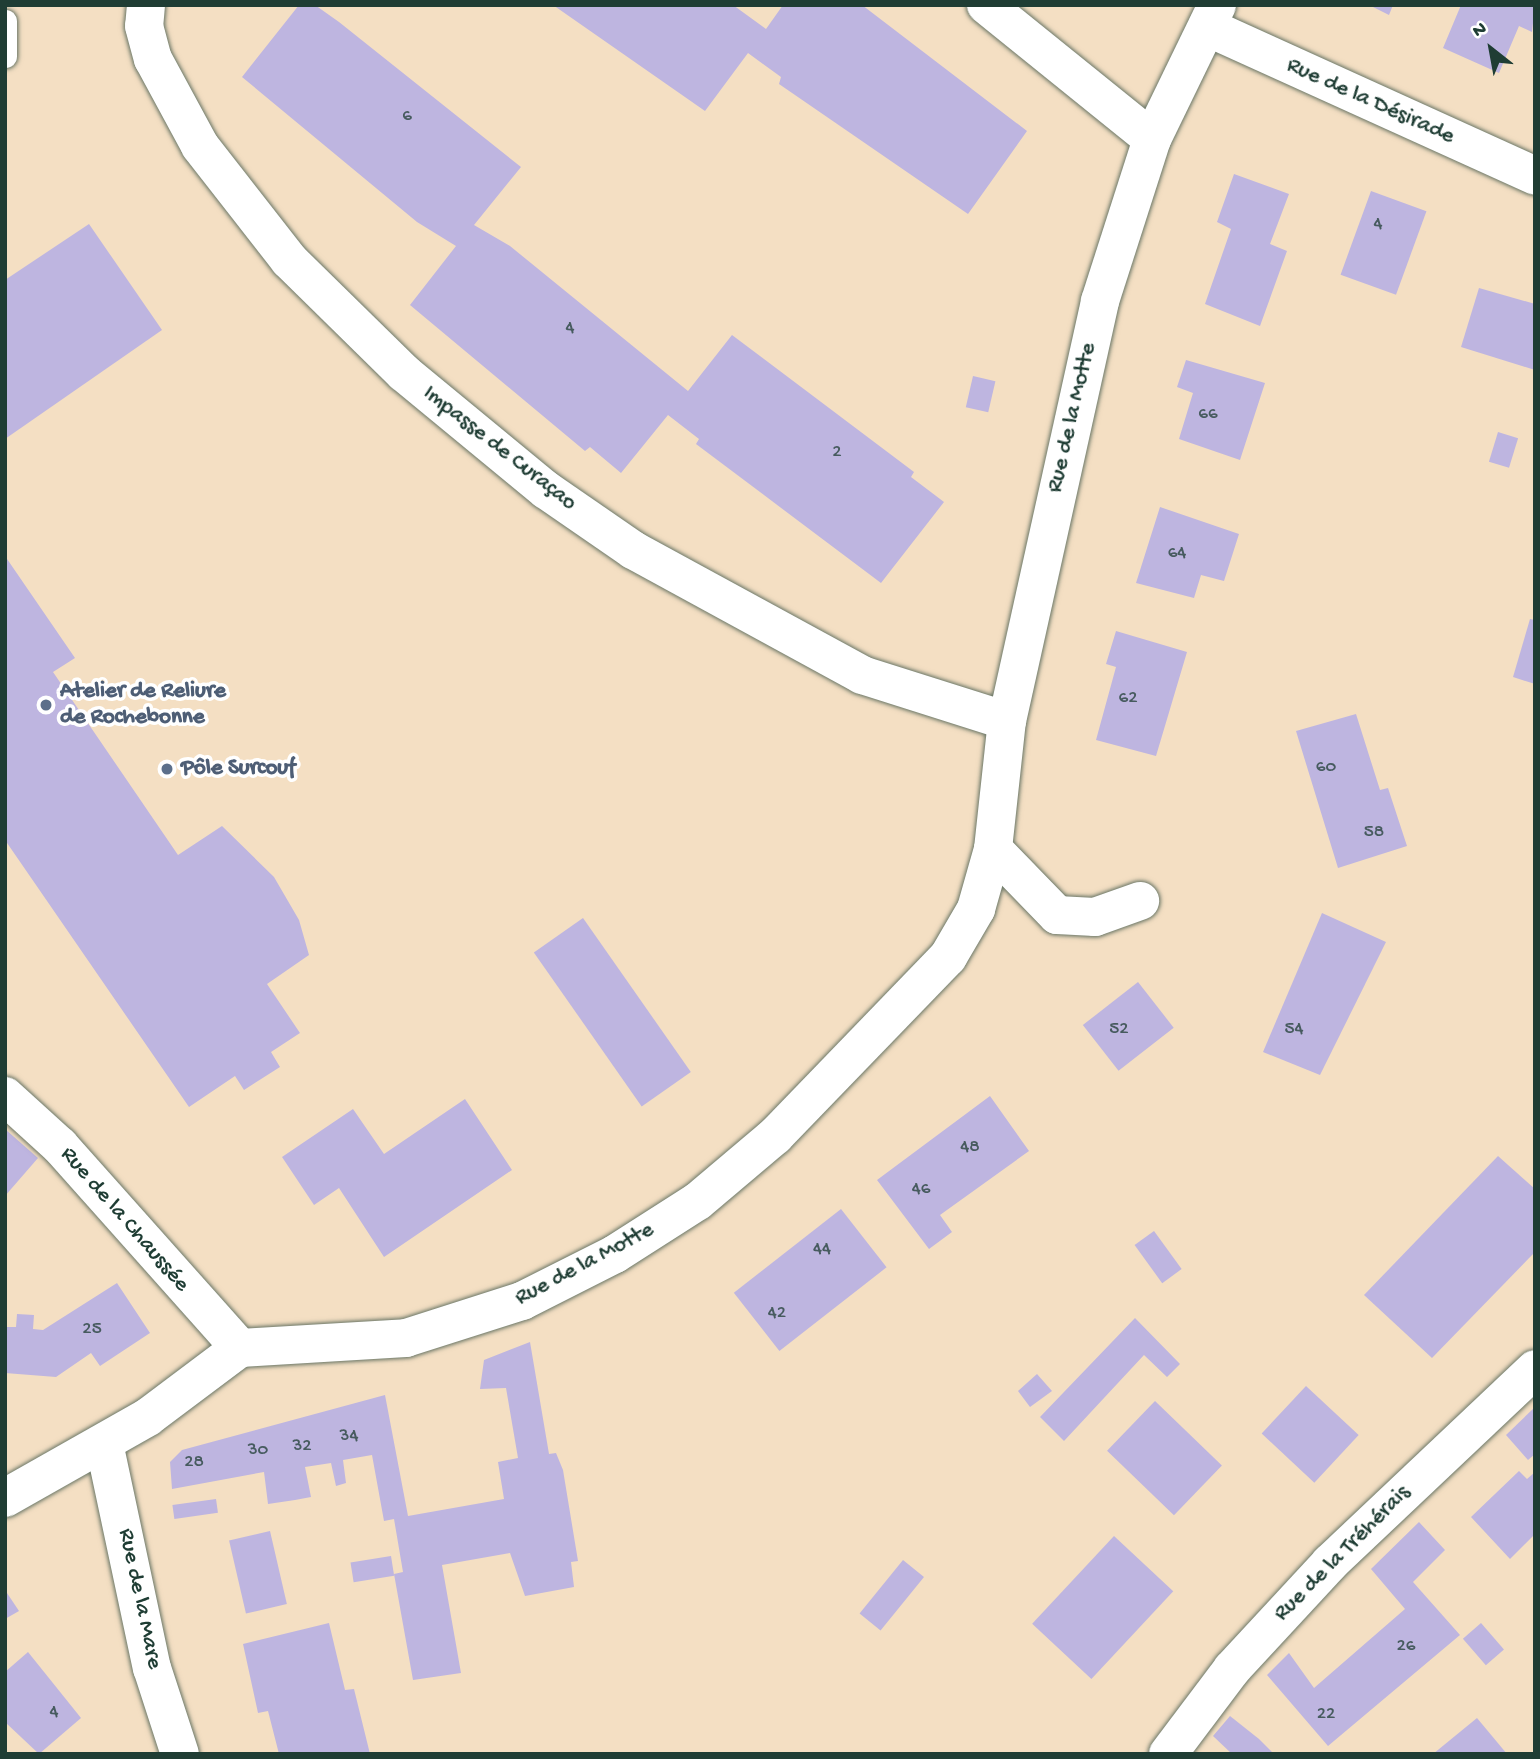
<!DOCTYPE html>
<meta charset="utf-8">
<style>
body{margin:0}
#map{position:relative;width:1540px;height:1759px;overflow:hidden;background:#f4dfc3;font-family:"Gochi Hand",sans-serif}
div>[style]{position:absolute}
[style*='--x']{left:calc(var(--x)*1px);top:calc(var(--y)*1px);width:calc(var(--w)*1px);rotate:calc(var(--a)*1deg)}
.building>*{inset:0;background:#beb5e0;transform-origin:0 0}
.roads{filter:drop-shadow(0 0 2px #6a7666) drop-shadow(0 0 2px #6a7666)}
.service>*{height:23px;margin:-11.5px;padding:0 11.5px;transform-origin:11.5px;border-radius:11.5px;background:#fff}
.minor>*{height:38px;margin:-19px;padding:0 19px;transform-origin:19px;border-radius:19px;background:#fff}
.dots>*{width:19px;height:19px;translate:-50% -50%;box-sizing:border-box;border:4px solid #fff;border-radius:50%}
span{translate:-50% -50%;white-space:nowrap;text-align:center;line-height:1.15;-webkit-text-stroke:7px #fff;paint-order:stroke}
.number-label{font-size:19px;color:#475b5f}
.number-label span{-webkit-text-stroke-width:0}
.street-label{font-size:23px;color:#1f3d34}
.service-label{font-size:23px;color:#4e5e75;font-weight:700}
.left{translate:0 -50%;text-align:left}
.frame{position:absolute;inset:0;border:7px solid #1f3d34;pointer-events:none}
.north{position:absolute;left:1456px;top:14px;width:70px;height:70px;-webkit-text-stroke:5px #fff;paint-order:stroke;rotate:329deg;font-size:19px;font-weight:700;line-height:28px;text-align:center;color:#1f3d34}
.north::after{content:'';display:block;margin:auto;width:24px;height:32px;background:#1f3d34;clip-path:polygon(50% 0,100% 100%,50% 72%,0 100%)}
</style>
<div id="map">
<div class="building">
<div style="clip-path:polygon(299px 5px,315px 5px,339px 22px,521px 167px,474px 225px,510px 246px,688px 391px,732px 335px,914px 472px,911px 477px,944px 502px,881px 583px,696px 444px,699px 439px,668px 415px,621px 473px,590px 447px,585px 451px,410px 305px,456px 246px,417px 222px,242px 77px)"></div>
<div style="clip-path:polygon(553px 5px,733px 5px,766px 29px,783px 5px,862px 5px,1027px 131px,968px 214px,779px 84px,781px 77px,748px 53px,705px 111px)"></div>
<div style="clip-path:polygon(1369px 5px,1393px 5px,1389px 15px)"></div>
<div style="clip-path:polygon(1461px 5px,1535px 5px,1532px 32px,1519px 26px,1499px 73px,1443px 48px)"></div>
<div style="clip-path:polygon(1234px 174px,1289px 194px,1270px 244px,1287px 251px,1260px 326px,1205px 304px,1231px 229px,1217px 222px)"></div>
<div style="left:1371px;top:191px;width:59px;height:89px;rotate:20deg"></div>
<div style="clip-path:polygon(89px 224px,162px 330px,5px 439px,5px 280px)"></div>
<div style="clip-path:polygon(1479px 288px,1535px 304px,1535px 370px,1461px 347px)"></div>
<div style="clip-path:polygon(1186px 360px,1265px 383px,1240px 460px,1179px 439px,1193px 393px,1177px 387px)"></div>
<div style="left:973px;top:376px;width:23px;height:32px;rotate:13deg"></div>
<div style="left:1498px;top:432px;width:21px;height:31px;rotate:17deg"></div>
<div style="clip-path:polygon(1160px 507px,1239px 534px,1224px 581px,1201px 575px,1194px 598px,1136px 583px)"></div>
<div style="clip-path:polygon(5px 556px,75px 658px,53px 672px,178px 855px,222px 826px,274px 877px,299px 920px,309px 955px,267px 984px,300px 1033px,271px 1052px,280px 1067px,244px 1090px,235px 1076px,189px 1107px,5px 840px)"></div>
<div style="clip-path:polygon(1530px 619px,1535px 620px,1535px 684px,1513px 677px)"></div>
<div style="clip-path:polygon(1116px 631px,1187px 652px,1156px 756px,1096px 740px,1116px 667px,1106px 664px)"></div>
<div style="clip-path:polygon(1356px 714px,1380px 790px,1388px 788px,1407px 846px,1338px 868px,1296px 731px)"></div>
<div style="clip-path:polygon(1322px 913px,1386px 942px,1320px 1075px,1263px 1052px)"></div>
<div style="left:583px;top:918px;width:188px;height:60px;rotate:55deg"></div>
<div style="left:1138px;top:982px;width:58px;height:70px;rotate:52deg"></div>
<div style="clip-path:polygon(990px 1096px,1029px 1151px,940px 1215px,952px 1232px,929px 1249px,877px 1180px)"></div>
<div style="clip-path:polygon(465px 1099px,512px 1170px,384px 1257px,339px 1188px,314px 1205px,282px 1157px,353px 1109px,384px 1154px)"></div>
<div style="clip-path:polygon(5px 1129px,38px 1158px,5px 1196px)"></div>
<div style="clip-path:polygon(1498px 1156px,1535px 1189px,1535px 1252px,1432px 1358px,1364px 1295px)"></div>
<div style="left:841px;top:1209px;width:74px;height:136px;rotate:52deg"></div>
<div style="left:1154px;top:1231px;width:47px;height:24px;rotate:54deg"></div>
<div style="clip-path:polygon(117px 1283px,150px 1333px,100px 1366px,91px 1353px,56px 1377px,5px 1373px,5px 1327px,16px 1327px,17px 1314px,34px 1315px,33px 1329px,43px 1330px)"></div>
<div style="clip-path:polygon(1135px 1318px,1180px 1364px,1167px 1377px,1144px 1355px,1064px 1441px,1040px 1417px)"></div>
<div style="clip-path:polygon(530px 1342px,549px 1454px,556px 1453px,563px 1470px,578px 1561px,571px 1562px,574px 1587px,525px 1596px,510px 1553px,442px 1565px,461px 1673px,413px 1680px,394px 1574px,403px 1572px,394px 1519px,384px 1521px,372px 1455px,343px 1460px,346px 1483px,336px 1486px,331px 1463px,305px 1467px,311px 1497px,295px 1500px,268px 1504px,264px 1472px,172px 1489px,170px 1462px,182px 1450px,385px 1395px,408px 1516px,504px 1499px,498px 1462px,518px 1458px,506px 1388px,480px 1389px,484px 1360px)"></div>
<div style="clip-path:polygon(1037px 1374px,1052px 1391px,1030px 1407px,1018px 1391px)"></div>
<div style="left:1306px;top:1386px;width:72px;height:65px;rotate:43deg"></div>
<div style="left:1155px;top:1401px;width:93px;height:69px;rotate:44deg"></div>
<div style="clip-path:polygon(1535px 1407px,1535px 1454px,1528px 1460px,1506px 1435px)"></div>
<div style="clip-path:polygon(1519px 1471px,1527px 1479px,1535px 1472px,1535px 1534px,1510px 1559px,1471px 1517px)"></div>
<div style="left:216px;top:1499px;width:14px;height:44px;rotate:82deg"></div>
<div style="clip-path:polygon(1419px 1522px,1445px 1550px,1413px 1582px,1460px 1635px,1328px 1746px,1267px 1675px,1289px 1653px,1314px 1688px,1405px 1609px,1371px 1569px)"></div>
<div style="left:270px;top:1531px;width:75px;height:42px;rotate:77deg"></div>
<div style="left:1114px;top:1536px;width:81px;height:120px;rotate:43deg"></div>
<div style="left:391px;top:1556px;width:20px;height:41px;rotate:81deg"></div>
<div style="left:903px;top:1560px;width:27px;height:69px;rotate:39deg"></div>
<div style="clip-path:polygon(5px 1590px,19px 1611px,5px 1619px)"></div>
<div style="clip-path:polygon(329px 1623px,345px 1690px,354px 1689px,370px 1754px,279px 1754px,268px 1711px,258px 1713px,243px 1644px)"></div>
<div style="left:1481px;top:1623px;width:35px;height:24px;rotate:49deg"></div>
<div style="clip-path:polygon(28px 1652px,81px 1718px,39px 1754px,5px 1722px,5px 1672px)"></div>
<div style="clip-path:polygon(1230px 1716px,1259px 1739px,1274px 1754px,1232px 1754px,1213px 1736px)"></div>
<div style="clip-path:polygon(1477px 1718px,1507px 1754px,1433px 1754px)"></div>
</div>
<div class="roads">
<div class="service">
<div style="--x:5;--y:21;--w:35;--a:90"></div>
</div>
<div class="minor">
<div style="--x:146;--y:5;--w:21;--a:95"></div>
<div style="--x:144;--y:26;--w:34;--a:75"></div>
<div style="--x:153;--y:59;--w:99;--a:61.6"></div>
<div style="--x:200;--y:146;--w:145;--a:52"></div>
<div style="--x:289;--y:260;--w:161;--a:44.5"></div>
<div style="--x:404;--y:373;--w:184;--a:39.5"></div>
<div style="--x:546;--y:490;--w:106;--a:34.6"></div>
<div style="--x:633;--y:550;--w:261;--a:28.6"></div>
<div style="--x:862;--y:675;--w:152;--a:17.6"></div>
<div style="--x:986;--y:5;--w:213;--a:38.9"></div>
<div style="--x:1207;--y:27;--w:360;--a:24.4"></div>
<div style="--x:993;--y:849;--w:92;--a:45.9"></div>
<div style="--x:1057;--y:915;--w:38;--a:3"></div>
<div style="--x:1095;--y:917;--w:48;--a:-19.6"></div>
<div style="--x:5;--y:1096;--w:74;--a:42.3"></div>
<div style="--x:60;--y:1146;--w:271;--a:48.3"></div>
<div style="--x:104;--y:1443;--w:230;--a:78"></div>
<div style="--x:152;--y:1668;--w:90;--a:72"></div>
<div style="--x:5;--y:1498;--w:164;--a:-29.5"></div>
<div style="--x:148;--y:1417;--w:115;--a:-36.9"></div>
<div style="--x:240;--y:1348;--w:166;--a:-3.4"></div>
<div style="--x:406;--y:1338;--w:122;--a:-17.7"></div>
<div style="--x:522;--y:1301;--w:104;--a:-26.8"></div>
<div style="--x:615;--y:1254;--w:98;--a:-32.6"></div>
<div style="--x:698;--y:1201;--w:101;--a:-40.2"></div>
<div style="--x:775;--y:1136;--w:249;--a:-46"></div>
<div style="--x:948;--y:957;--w:56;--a:-59.7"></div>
<div style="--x:976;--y:909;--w:62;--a:-74.2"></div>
<div style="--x:993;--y:849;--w:129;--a:-83.8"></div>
<div style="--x:1007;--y:721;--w:430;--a:-77.5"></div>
<div style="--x:1100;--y:301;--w:170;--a:-72.2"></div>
<div style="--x:1152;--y:139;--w:149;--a:-64.1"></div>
<div style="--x:1168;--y:1754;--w:106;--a:-53"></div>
<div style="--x:1232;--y:1669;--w:144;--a:-47.2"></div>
<div style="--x:1330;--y:1563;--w:282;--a:-43.4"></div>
</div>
</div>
<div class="dots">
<div style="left:46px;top:705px;background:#5c6f8a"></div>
<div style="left:167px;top:769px;background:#5c6f8a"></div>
</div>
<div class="number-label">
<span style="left:407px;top:117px">6</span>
<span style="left:1378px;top:225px">4</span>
<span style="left:570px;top:329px">4</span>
<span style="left:1208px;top:415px">66</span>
<span style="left:837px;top:453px">2</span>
<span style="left:1177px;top:554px">64</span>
<span style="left:1128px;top:699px">62</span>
<span style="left:1326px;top:768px">60</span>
<span style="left:1374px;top:833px">58</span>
<span style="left:1119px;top:1030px">52</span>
<span style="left:1294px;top:1030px">54</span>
<span style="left:970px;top:1148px">48</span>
<span style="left:921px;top:1190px">46</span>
<span style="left:822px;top:1250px">44</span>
<span style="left:777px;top:1314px">42</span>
<span style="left:92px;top:1330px">25</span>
<span style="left:349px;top:1437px">34</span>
<span style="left:302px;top:1447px">32</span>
<span style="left:258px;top:1451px">30</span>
<span style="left:194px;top:1463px">28</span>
<span style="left:1406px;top:1647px">26</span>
<span style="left:54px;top:1713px">4</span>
<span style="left:1326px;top:1715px">22</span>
</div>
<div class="street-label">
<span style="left:1370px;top:102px;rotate:24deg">Rue de la Désirade</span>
<span style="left:1073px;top:418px;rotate:-77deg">Rue de la Motte</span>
<span style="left:499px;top:449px;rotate:38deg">Impasse de Curaçao</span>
<span style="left:124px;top:1220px;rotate:49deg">Rue de la Chaussée</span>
<span style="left:585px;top:1265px;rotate:-28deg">Rue de la Motte</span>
<span style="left:1343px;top:1554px;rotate:-45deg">Rue de la Tréhérais</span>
<span style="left:139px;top:1599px;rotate:78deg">Rue de la Mare</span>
</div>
<div class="service-label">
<span class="left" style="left:60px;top:705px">Atelier de Reliure<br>de Rochebonne</span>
<span class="left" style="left:181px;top:769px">Pôle Surcouf</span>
</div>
<div class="frame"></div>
<div class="north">N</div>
</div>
